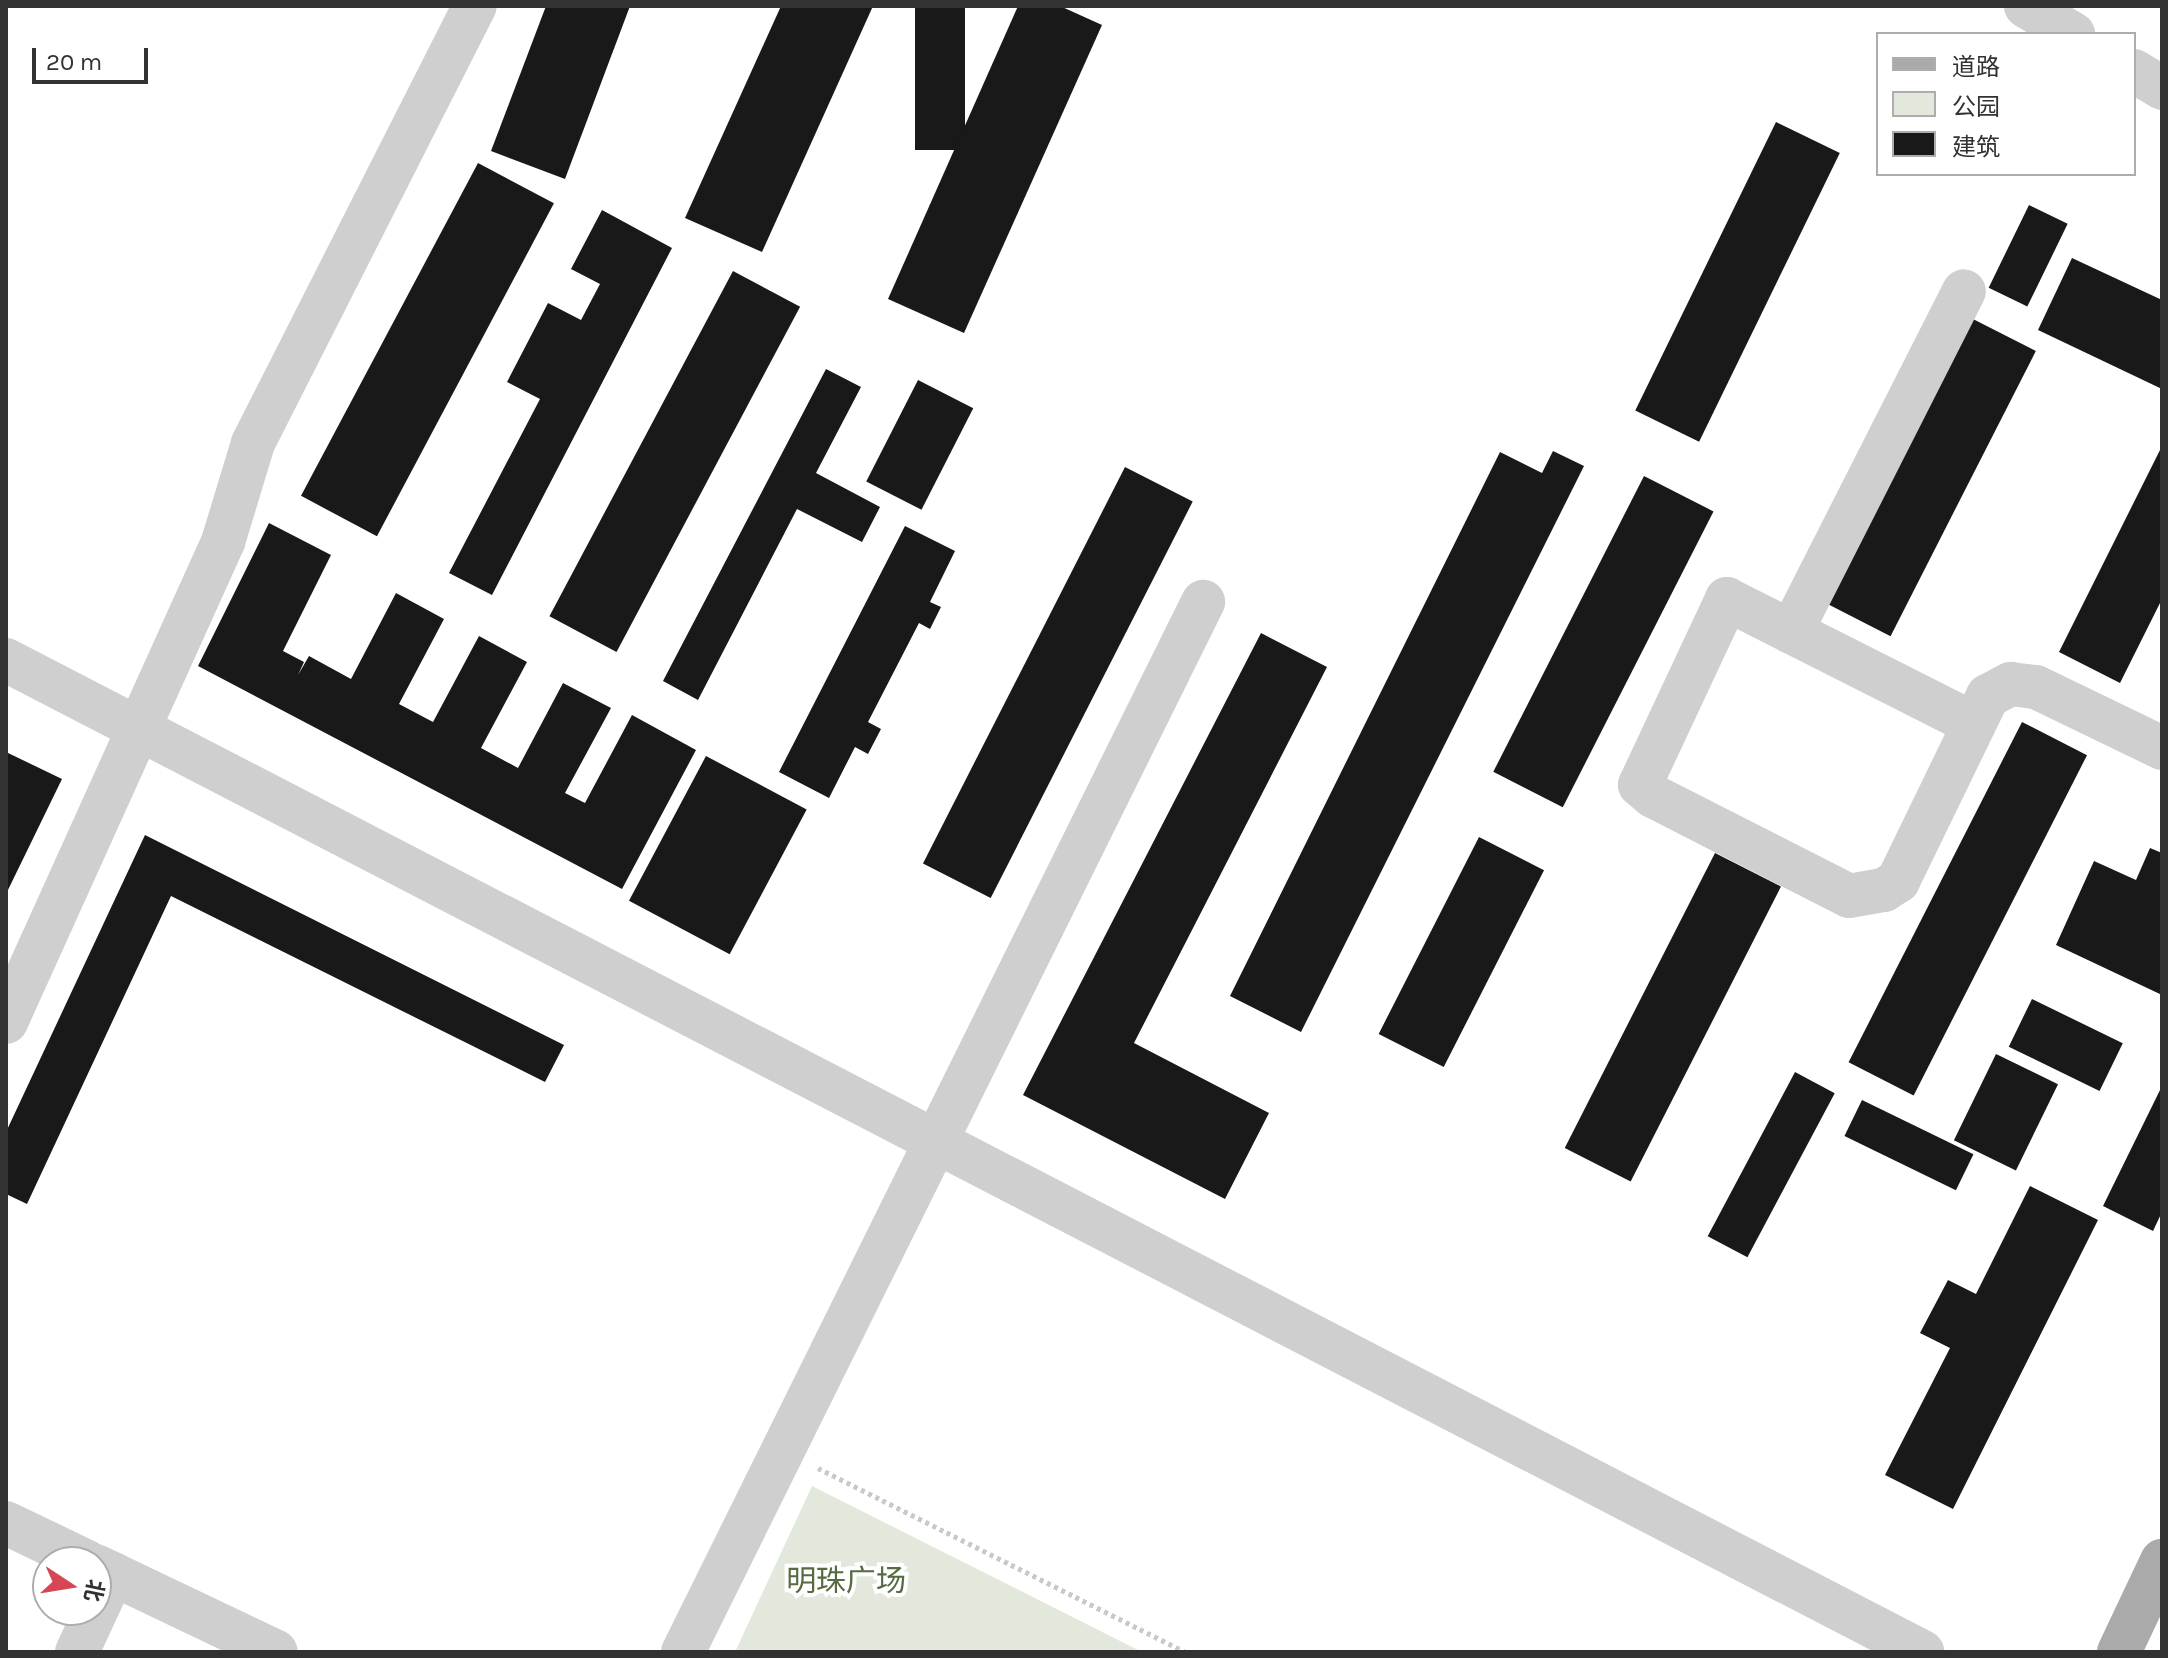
<!DOCTYPE html>
<meta charset="utf-8">
<style>
body{margin:0}
#map{position:relative;width:2168px;height:1658px;overflow:hidden;background:#fff;font-family:Karla,"Noto Sans SC",sans-serif}
div>[style]{position:absolute}
[style*='--x']{left:calc(var(--x)*1px);top:calc(var(--y)*1px);width:calc(var(--w)*1px);rotate:calc(var(--a)*1deg)}
.green>*{inset:0;background:#e3e8dc}
.building>*{inset:0;background:#191919;transform-origin:0 0}
.path>*{height:5px;margin-top:-2.5px;transform-origin:0;background:repeating-linear-gradient(90deg,#c9c9c9 0 4px,transparent 0 8px)}
.minor>*{height:44px;margin:-22px;padding:0 22px;transform-origin:22px;border-radius:22px;background:#cfcfcf}
.major>*{height:44px;margin:-22px;padding:0 22px;transform-origin:22px;border-radius:22px;background:#aaa}
span{translate:-50% -50%;white-space:nowrap;text-align:center;line-height:1.15;-webkit-text-stroke:8px #fff;paint-order:stroke}
.park-label{font-size:30px;color:#576b43}
.frame{position:absolute;inset:0;border:8px solid #323232;pointer-events:none}
.legend{position:absolute;left:1876px;top:32px;width:260px;height:144px;box-sizing:border-box;background:#fff;border:2px solid #adadad;margin:0;padding:10px 14px;list-style:none;font-size:24px;color:#323232}
.legend li{display:flex;align-items:center;gap:16px;height:40px}
.legend b{width:40px;border:2px solid #adadad}
.north{position:absolute;left:32px;top:1546px;width:80px;height:80px;box-sizing:border-box;background:#fff;border:2px solid #adadad;border-radius:50%;rotate:102deg;font-size:22px;font-weight:700;line-height:32px;text-align:center;color:#323232}
.north::after{content:'';display:block;margin:auto;width:28px;height:36px;background:#d74654;clip-path:polygon(50% 0,100% 100%,50% 72%,0 100%)}
.scale{position:absolute;left:32px;top:48px;width:116px;height:36px;box-sizing:border-box;border:4px solid #323232;border-top:0;padding-left:10px;font-size:24px;line-height:28px;white-space:nowrap;color:#323232;-webkit-text-stroke:6px #fff;paint-order:stroke}
</style>
<div id="map">
<div class="green">
<div style="clip-path:polygon(812px 1486px,1142px 1652px,735px 1652px)"></div>
</div>
<div class="building">
<div style="clip-path:polygon(546px 6px,630px 6px,565px 179px,491px 151px)"></div>
<div style="clip-path:polygon(781px 6px,873px 6px,762px 252px,685px 218px)"></div>
<div style="left:915px;top:6px;width:50px;height:144px"></div>
<div style="clip-path:polygon(1018px 6px,1060px 6px,1102px 25px,964px 333px,888px 299px)"></div>
<div style="left:1776px;top:122px;width:71px;height:321px;rotate:26deg"></div>
<div style="left:478px;top:163px;width:86px;height:377px;rotate:28deg"></div>
<div style="left:2029px;top:205px;width:43px;height:92px;rotate:26deg"></div>
<div style="clip-path:polygon(602px 210px,672px 248px,492px 595px,449px 573px,540px 399px,507px 382px,548px 303px,581px 320px,600px 284px,571px 269px)"></div>
<div style="clip-path:polygon(2072px 258px,2162px 300px,2162px 389px,2038px 330px)"></div>
<div style="left:733px;top:271px;width:76px;height:391px;rotate:28deg"></div>
<div style="left:1969px;top:317px;width:75px;height:320px;rotate:27deg"></div>
<div style="clip-path:polygon(826px 369px,861px 387px,816px 473px,880px 507px,862px 542px,797px 509px,698px 700px,663px 681px)"></div>
<div style="left:918px;top:380px;width:62px;height:114px;rotate:27deg"></div>
<div style="clip-path:polygon(2162px 446px,2162px 599px,2120px 683px,2059px 652px)"></div>
<div style="clip-path:polygon(1553px 451px,1584px 466px,1301px 1032px,1230px 996px,1500px 452px,1542px 473px)"></div>
<div style="left:1125px;top:467px;width:76px;height:445px;rotate:27deg"></div>
<div style="left:1644px;top:476px;width:78px;height:332px;rotate:27deg"></div>
<div style="clip-path:polygon(269px 523px,331px 555px,283px 651px,304px 662px,298px 675px,309px 656px,351px 679px,396px 593px,444px 619px,399px 704px,433px 722px,479px 636px,527px 662px,481px 748px,518px 768px,563px 683px,611px 708px,565px 793px,585px 803px,632px 715px,696px 750px,622px 889px,198px 666px)"></div>
<div style="clip-path:polygon(905px 526px,955px 551px,930px 602px,941px 607px,930px 629px,919px 623px,868px 722px,881px 729px,868px 754px,855px 747px,829px 798px,779px 772px)"></div>
<div style="clip-path:polygon(1261px 633px,1327px 667px,1134px 1043px,1269px 1113px,1225px 1199px,1023px 1095px)"></div>
<div style="left:2022px;top:722px;width:73px;height:382px;rotate:27deg"></div>
<div style="clip-path:polygon(6px 752px,62px 779px,6px 894px)"></div>
<div style="left:706px;top:756px;width:114px;height:164px;rotate:28deg"></div>
<div style="clip-path:polygon(145px 835px,564px 1045px,545px 1082px,171px 896px,27px 1204px,6px 1194px,6px 1132px)"></div>
<div style="left:1479px;top:837px;width:73px;height:221px;rotate:27deg"></div>
<div style="clip-path:polygon(2150px 848px,2162px 853px,2162px 995px,2056px 945px,2094px 861px,2136px 880px)"></div>
<div style="left:1715px;top:853px;width:74px;height:331px;rotate:27deg"></div>
<div style="left:2032px;top:999px;width:101px;height:53px;rotate:26deg"></div>
<div style="left:1996px;top:1054px;width:69px;height:96px;rotate:26deg"></div>
<div style="left:1795px;top:1072px;width:45px;height:186px;rotate:28deg"></div>
<div style="clip-path:polygon(2162px 1086px,2162px 1212px,2153px 1231px,2103px 1206px)"></div>
<div style="left:1862px;top:1100px;width:124px;height:40px;rotate:26deg"></div>
<div style="clip-path:polygon(2030px 1186px,2098px 1220px,1953px 1509px,1885px 1475px,1950px 1348px,1920px 1333px,1948px 1280px,1976px 1294px)"></div>
</div>
<div class="path">
<div style="--x:818;--y:1468;--w:411;--a:26.6"></div>
</div>
<div class="minor">
<div style="--x:2026;--y:6;--w:55;--a:30.8"></div>
<div style="--x:2134;--y:71;--w:33;--a:31"></div>
<div style="--x:1791;--y:632;--w:382;--a:-63.1"></div>
<div style="--x:6;--y:660;--w:2158;--a:27.37"></div>
<div style="--x:1974;--y:724;--w:277;--a:-153.2"></div>
<div style="--x:1727;--y:599;--w:205;--a:115.1"></div>
<div style="--x:1640;--y:785;--w:17;--a:40"></div>
<div style="--x:1653;--y:796;--w:220;--a:27"></div>
<div style="--x:1849;--y:896;--w:36;--a:-10"></div>
<div style="--x:1884;--y:890;--w:17;--a:-33"></div>
<div style="--x:1898;--y:881;--w:206;--a:-64.1"></div>
<div style="--x:1988;--y:696;--w:26;--a:-28"></div>
<div style="--x:2011;--y:684;--w:25;--a:7"></div>
<div style="--x:2036;--y:687;--w:140;--a:25.8"></div>
<div style="--x:6;--y:1022;--w:527;--a:-65.67"></div>
<div style="--x:223;--y:542;--w:103;--a:-73.1"></div>
<div style="--x:253;--y:443;--w:490;--a:-63.1"></div>
<div style="--x:6;--y:1523;--w:90;--a:25.7"></div>
<div style="--x:96;--y:1566;--w:199;--a:25.5"></div>
<div style="--x:77;--y:1652;--w:86;--a:-65.2"></div>
<div style="--x:683;--y:1652;--w:1172;--a:-63.65"></div>
</div>
<div class="major">
<div style="--x:2119;--y:1652;--w:101;--a:-64.7"></div>
</div>
<div class="park-label">
<span style="left:846px;top:1581px">明珠广场</span>
</div>
<div class="frame"></div>
<ul class="legend">
<li><b style="height:10px;background:#aaa"></b>道路</li>
<li><b style="height:22px;background:#e3e8dc"></b>公园</li>
<li><b style="height:22px;background:#191919"></b>建筑</li>
</ul>
<div class="north">北</div>
<div class="scale">20 m</div>
</div>
